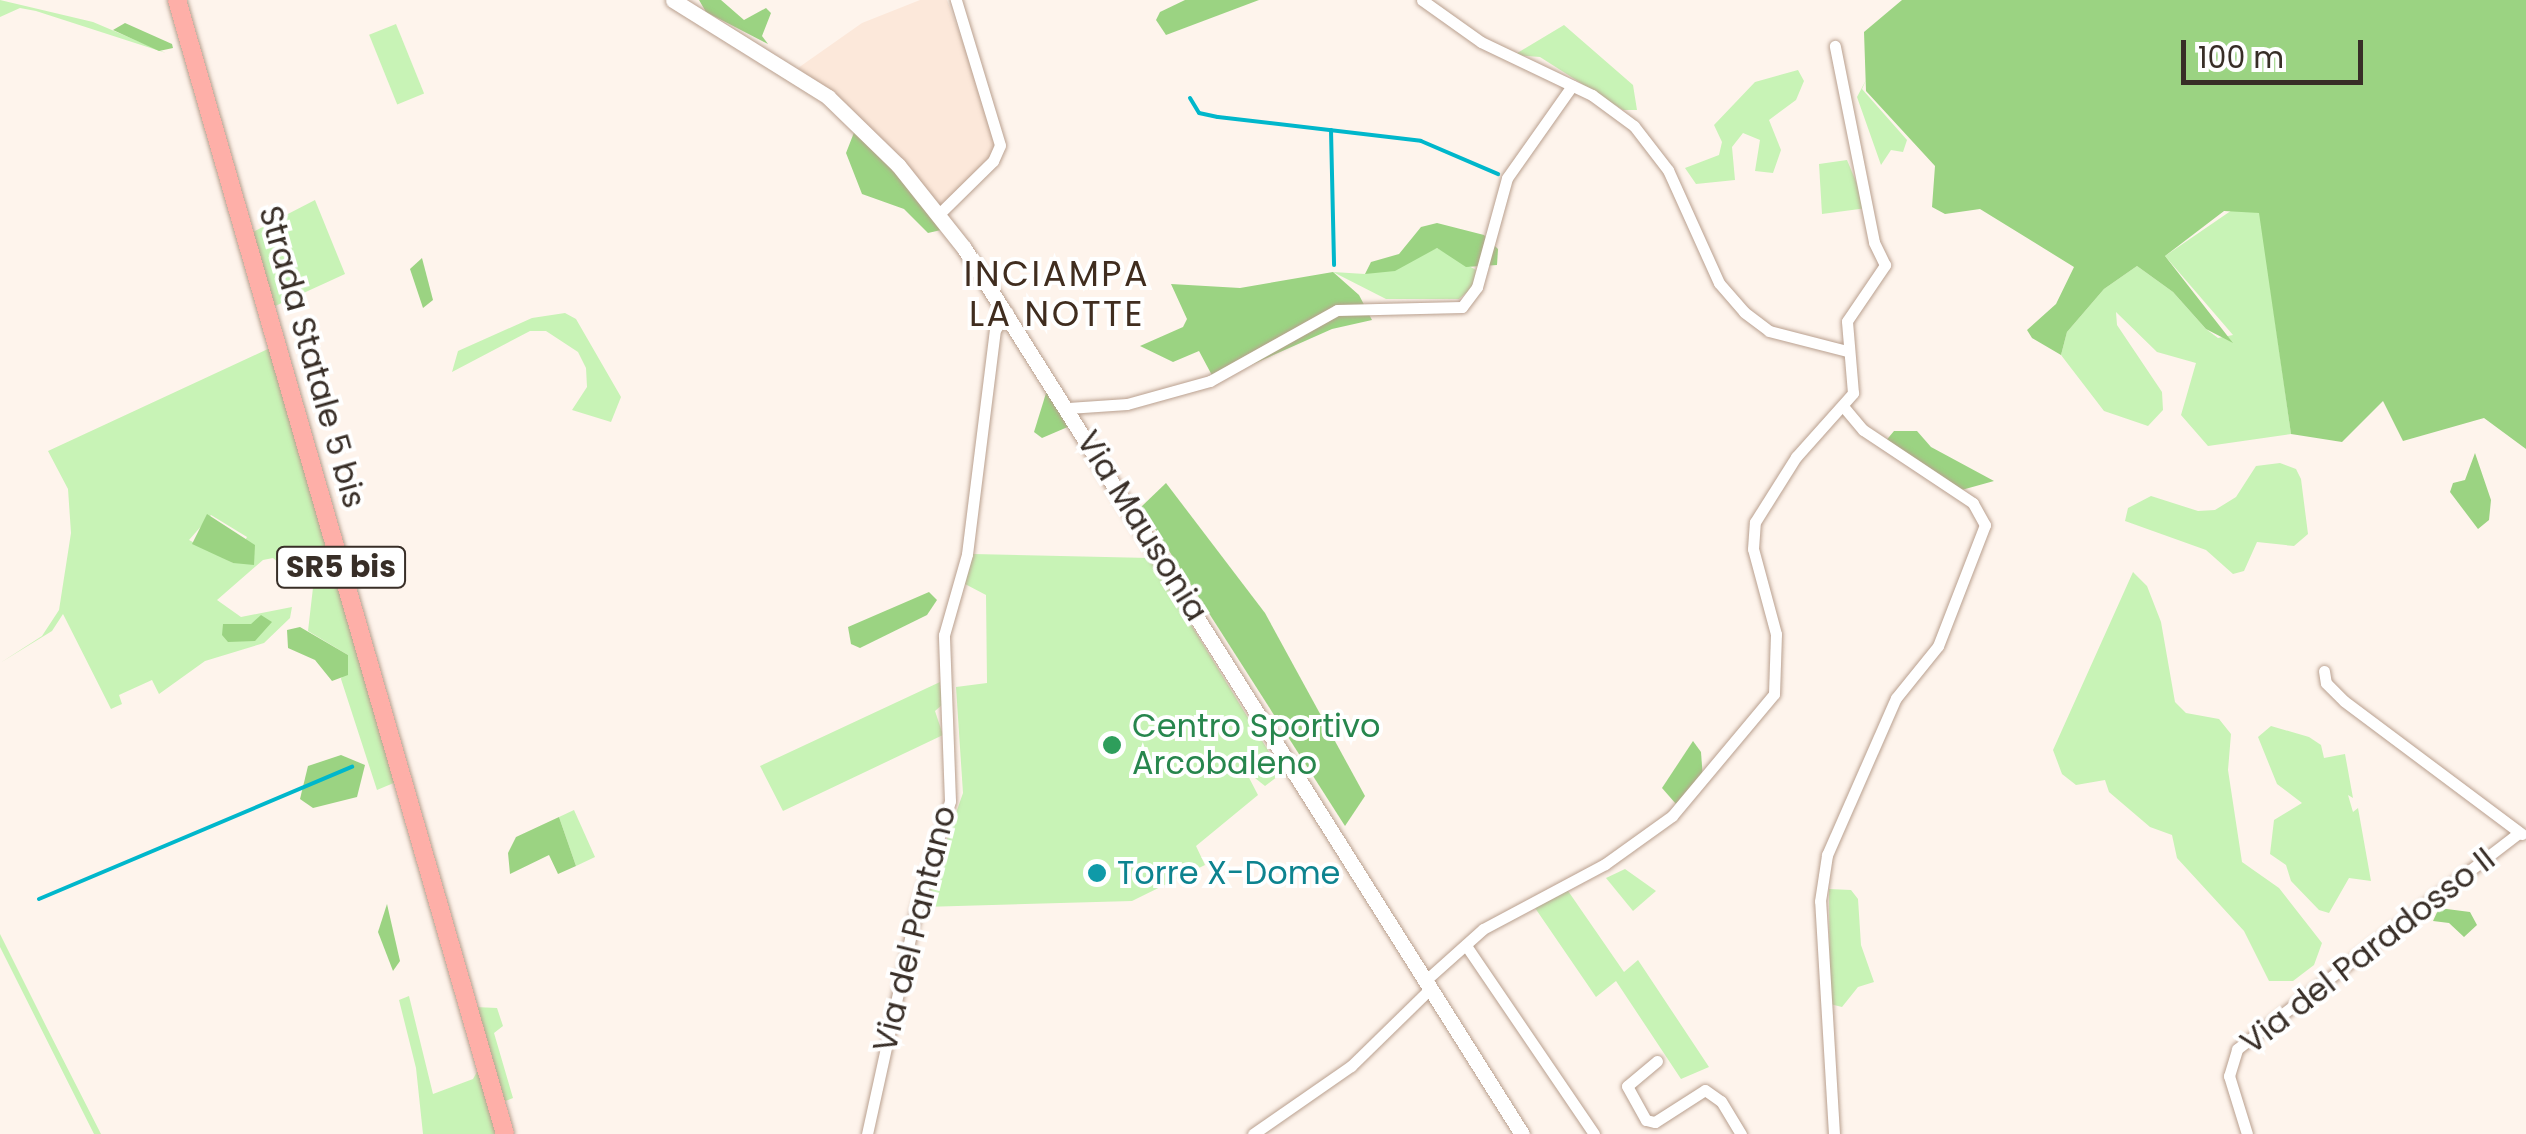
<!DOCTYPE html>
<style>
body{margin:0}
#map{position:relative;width:2526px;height:1134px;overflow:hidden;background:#fef4ec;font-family:Poppins,sans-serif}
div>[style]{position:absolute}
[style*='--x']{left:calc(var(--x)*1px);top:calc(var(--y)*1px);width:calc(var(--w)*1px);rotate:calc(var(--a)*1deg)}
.built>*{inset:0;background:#fce8da}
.green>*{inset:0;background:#c8f3b6;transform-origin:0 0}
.forest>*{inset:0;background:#9bd382}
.stream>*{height:4px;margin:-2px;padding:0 2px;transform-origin:2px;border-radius:2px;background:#00b7cb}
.roads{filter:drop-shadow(0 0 2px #b9a08f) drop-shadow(0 0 2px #b9a08f)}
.street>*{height:11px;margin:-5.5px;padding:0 5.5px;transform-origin:5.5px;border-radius:5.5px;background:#fff}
.secondary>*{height:15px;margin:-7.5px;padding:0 7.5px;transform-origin:7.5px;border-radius:7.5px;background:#fff}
.primary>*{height:18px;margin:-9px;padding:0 9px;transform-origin:9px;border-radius:9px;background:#feafa8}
.dots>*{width:28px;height:28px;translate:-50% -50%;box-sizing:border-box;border:5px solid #fff;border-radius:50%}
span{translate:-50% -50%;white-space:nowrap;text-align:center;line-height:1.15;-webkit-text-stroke:8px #fff;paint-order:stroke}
.shield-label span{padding:2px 8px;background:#fff;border:2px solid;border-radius:8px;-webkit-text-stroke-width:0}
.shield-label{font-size:30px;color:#382e27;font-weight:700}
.street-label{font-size:32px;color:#382e27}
.leisure-label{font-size:32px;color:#27864d}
.left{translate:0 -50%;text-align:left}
.culture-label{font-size:32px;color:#0d838f}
.neighbourhood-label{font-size:35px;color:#402d1f;letter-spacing:2.5px}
.scale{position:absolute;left:2181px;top:40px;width:182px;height:45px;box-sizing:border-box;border:5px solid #382e27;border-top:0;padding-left:12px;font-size:30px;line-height:35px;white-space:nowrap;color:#382e27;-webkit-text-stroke:8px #fff;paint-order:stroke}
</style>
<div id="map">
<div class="built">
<div style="clip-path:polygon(920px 0,947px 0,996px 132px,996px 154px,944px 209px,853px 110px,798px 68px,862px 23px)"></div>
</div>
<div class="green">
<div style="clip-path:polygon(0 0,93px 22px,166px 53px,36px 11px,20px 8px,0 17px)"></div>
<div style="left:396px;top:24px;width:75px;height:29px;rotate:68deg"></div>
<div style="clip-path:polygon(1564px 25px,1633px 85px,1637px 110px,1623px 110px,1540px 57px,1514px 55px)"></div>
<div style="clip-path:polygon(1798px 70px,1804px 81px,1796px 100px,1769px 120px,1781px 150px,1773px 173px,1755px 171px,1760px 140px,1743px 133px,1732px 147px,1735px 180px,1696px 184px,1685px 168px,1719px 155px,1722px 142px,1714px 125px,1755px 82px)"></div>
<div style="clip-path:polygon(1866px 80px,1862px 89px,1907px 140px,1903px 152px,1891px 150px,1881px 165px,1857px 97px)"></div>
<div style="clip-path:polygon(1847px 160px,1867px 208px,1822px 214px,1819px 164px)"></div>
<div style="clip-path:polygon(315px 200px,345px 274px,273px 307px,253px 232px)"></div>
<div style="clip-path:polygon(2235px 208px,2260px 213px,2291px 434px,2208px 446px,2181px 415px,2196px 363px,2157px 352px,2116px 312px,2117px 325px,2162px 392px,2163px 410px,2148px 426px,2104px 411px,2061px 355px,2067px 332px,2104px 289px,2137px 266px,2173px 292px,2206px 329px,2218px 338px,2233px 335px,2165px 256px)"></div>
<div style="clip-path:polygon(1437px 248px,1476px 270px,1473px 287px,1459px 299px,1386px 299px,1333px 272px,1365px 274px)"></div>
<div style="clip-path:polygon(565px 313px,576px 319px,621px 397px,611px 422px,572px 410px,587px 387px,586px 368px,578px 352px,546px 331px,530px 331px,452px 372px,458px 351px,532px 318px)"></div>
<div style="clip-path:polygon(evenodd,270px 348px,333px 559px,290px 572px,273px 558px,263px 560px,217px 600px,241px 617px,292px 607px,290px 618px,264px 643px,205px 661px,159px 694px,152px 680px,119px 695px,122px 704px,111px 709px,63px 614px,52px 631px,0 663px,42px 636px,59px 610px,71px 533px,68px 489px,48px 451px,270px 348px,211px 515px,247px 537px,233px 563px,189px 540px,211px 515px)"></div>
<div style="clip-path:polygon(2280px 463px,2296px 469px,2301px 479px,2308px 534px,2294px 546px,2257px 542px,2244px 571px,2233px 574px,2206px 550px,2125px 521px,2128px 508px,2151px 496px,2198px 511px,2215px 510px,2236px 497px,2256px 466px)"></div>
<div style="clip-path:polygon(973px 554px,1150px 558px,1282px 773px,1265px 786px,1245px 770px,1258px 795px,1196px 846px,1205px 865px,1132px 901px,923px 907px,963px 793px,956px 687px,987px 683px,986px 595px,965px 584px)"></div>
<div style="clip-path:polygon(326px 571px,335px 572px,396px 782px,377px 790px,341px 679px,348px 655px,308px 631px,314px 579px)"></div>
<div style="clip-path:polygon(2133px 572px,2147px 586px,2161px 622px,2175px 702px,2186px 713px,2219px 719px,2231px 734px,2228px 770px,2242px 862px,2279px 888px,2322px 943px,2314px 965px,2293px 981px,2269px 981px,2244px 931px,2177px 858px,2172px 835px,2150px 827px,2109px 792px,2105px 780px,2076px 785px,2062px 774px,2053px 750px)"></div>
<div style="clip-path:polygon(940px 682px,942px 705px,935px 711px,943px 735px,783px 811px,760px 766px)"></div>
<div style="clip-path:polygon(2271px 726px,2309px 737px,2321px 745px,2324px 758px,2345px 754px,2353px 798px,2348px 795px,2353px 812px,2358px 808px,2371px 881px,2349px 878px,2329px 913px,2319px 910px,2291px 881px,2286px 865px,2270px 854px,2274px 820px,2302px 803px,2277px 784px,2258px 737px)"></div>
<div style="clip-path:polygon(574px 810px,595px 857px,576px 866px,559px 817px)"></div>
<div style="clip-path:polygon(1625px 869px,1656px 891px,1633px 911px,1606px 878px)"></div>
<div style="clip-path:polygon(1566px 888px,1624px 972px,1638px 960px,1709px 1067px,1681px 1079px,1616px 981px,1596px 997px,1533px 905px)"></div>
<div style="clip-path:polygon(1829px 889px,1851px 890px,1858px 899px,1861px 945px,1874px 982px,1858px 987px,1842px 1007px,1830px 1004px)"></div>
<div style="clip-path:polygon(0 934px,48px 1030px,101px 1134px,94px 1134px,0 947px)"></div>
<div style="clip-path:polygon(409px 996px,433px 1094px,473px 1079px,478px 1070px,496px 1134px,423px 1134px,416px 1068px,399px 1000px)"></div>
<div style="clip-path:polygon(475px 1007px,497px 1008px,503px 1026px,494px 1033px,513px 1098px,503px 1102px)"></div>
</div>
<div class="forest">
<div style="clip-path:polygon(699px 0,721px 0,744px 20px,766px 8px,771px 13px,762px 36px,768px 44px,706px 12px)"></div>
<div style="clip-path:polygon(1185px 0,1259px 0,1166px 35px,1156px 20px,1160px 12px)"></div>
<div style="clip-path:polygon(1902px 0,2526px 0,2526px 449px,2484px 418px,2403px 441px,2383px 401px,2342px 442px,2291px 434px,2259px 213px,2224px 211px,2165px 256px,2233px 343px,2206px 329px,2173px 292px,2137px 266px,2104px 289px,2067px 332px,2061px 355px,2032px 338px,2027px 330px,2056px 304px,2074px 267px,1980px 209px,1945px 214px,1932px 207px,1935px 166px,1866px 91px,1864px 32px)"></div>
<div style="clip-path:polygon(125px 23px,172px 44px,173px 48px,159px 51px,113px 30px)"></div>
<div style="clip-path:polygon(855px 130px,896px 174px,941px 230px,928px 233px,904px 209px,862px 194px,846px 153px)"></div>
<div style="clip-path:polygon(1437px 223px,1484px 235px,1498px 249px,1497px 265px,1466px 267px,1437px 248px,1395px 271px,1365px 274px,1371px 262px,1399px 254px,1421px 227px)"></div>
<div style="clip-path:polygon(422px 258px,433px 300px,423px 308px,410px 269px)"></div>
<div style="clip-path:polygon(1333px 272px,1359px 295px,1372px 320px,1332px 329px,1215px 381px,1199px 351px,1173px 362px,1140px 346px,1183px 327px,1187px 319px,1171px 284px,1240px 288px)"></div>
<div style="clip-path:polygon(1047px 390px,1070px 426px,1042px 438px,1034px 432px)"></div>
<div style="clip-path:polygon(1894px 431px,1917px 431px,1931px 447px,1994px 481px,1958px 491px,1884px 443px)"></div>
<div style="clip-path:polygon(2475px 453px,2491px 500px,2489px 520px,2478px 529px,2450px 492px,2453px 483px,2465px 480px)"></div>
<div style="clip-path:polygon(1166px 483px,1265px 613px,1365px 796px,1345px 826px,1141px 507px)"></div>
<div style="clip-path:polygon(207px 514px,255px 545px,254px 565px,233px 563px,192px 544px)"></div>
<div style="clip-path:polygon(929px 592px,937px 600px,927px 615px,860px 648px,851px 644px,848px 627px)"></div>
<div style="clip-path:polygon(261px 615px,272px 622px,255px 641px,228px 642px,222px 635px,223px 624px,251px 624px)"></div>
<div style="clip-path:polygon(300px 627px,348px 655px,348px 675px,332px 681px,315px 660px,288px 648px,287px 630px)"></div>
<div style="clip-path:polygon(1693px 741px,1701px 752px,1703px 779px,1683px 812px,1662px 788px)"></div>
<div style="clip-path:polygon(341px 755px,365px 765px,357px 797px,313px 808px,300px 799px,308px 766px)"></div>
<div style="clip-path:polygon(559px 817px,576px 866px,558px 874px,549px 855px,510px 874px,508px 853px,516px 837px)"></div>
<div style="clip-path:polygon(387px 904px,400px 961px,393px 971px,378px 932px)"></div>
<div style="clip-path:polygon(2439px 908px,2470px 912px,2477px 925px,2464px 937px,2449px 923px,2433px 921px)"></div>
</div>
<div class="stream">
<div style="--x:1190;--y:98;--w:17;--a:59"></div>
<div style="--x:1199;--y:113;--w:19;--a:12"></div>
<div style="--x:1218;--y:117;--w:204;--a:6.7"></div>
<div style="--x:1421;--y:141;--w:84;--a:23.2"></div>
<div style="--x:1331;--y:130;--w:135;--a:88.7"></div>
<div style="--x:39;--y:899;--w:340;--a:-22.9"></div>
</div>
<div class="roads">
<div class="street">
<div style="--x:1422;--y:0;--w:72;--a:35.4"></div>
<div style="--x:1481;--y:42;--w:123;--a:25.5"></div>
<div style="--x:1592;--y:95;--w:52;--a:36.4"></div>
<div style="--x:1634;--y:126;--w:56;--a:52.3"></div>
<div style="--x:1668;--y:170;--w:124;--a:65.7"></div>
<div style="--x:1719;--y:283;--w:38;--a:49"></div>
<div style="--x:1744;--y:312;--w:31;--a:37"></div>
<div style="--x:1769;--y:331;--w:81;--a:14.4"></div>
<div style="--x:938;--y:215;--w:77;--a:-44.5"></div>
<div style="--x:993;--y:161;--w:17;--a:-66"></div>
<div style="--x:1000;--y:145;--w:152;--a:-106.9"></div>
<div style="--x:1068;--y:408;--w:59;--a:-3.9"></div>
<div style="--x:1127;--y:404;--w:86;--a:-15.5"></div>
<div style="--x:1210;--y:381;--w:145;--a:-29.2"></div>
<div style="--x:1337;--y:310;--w:125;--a:-1.4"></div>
<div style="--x:1462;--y:307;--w:25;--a:-53"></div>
<div style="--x:1477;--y:287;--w:113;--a:-74.6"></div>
<div style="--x:1507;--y:178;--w:113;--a:-54.8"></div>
<div style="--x:2324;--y:671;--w:12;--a:81"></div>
<div style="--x:2326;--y:683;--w:25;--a:45"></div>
<div style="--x:2344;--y:701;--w:222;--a:36.8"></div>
<div style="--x:1467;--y:947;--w:226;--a:55.8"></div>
<div style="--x:1426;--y:980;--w:76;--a:-41.8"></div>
<div style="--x:1483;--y:929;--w:138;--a:-28"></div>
<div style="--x:1605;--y:864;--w:82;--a:-35.6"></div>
<div style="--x:1672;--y:816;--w:159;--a:-50.1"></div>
<div style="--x:1774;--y:694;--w:60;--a:-88.1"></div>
<div style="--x:1776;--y:634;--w:88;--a:-105.1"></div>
<div style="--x:1753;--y:549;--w:27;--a:-86"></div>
<div style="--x:1755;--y:522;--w:77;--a:-57.8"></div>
<div style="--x:1796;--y:457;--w:86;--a:-48.3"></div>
<div style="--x:1853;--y:393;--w:72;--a:-94.8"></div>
<div style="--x:1847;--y:321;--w:68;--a:-55.8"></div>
<div style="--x:1885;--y:265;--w:25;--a:-116"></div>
<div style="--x:1874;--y:242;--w:200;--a:-101.3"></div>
<div style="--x:1657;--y:1061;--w:39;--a:140"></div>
<div style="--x:1627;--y:1086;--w:39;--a:61"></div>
<div style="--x:1646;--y:1120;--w:9;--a:13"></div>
<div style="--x:1655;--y:1122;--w:59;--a:-32.6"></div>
<div style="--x:1705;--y:1090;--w:19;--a:35"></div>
<div style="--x:1721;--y:1101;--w:39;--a:59"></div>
<div style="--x:867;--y:1134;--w:228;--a:-77.6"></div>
<div style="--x:916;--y:911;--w:115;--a:-72.8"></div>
<div style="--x:950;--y:801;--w:166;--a:-92.1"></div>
<div style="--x:944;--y:635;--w:84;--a:-74.1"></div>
<div style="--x:967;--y:554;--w:226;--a:-82.9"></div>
<div style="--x:995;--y:330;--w:22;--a:-56"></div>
<div style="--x:1253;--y:1134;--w:119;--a:-34.8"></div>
<div style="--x:1351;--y:1066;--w:112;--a:-44.3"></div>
<div style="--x:1834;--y:1134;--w:233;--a:-93.4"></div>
<div style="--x:1820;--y:901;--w:47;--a:-81.3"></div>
<div style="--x:1827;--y:855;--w:171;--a:-66.3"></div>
<div style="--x:1896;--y:698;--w:67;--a:-51.1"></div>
<div style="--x:1938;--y:646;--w:130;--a:-68.8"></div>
<div style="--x:1985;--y:525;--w:25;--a:-119"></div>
<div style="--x:1973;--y:503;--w:132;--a:-146.4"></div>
<div style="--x:1863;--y:430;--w:31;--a:-130"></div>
<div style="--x:2247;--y:1134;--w:61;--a:-107.2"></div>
<div style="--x:2229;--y:1076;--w:28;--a:-73"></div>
<div style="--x:2237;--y:1049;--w:355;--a:-37.5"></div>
</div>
<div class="secondary">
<div style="--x:673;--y:0;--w:183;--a:32"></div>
<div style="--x:828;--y:97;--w:98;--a:44.2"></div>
<div style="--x:898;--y:165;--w:106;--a:51.5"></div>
<div style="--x:964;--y:248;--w:1047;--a:57.8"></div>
</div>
<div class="primary">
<div style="--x:177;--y:0;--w:1180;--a:73.87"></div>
</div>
</div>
<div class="dots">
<div style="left:1112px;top:745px;background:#2e9e5b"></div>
<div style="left:1097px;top:873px;background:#0f9aa8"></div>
</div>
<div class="shield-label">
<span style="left:341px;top:567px">SR5 bis</span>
</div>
<div class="street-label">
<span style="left:312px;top:357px;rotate:74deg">Strada Statale 5 bis</span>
<span style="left:1142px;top:526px;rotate:58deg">Via Mausonia</span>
<span style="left:915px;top:929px;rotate:-76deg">Via del Pantano</span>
<span style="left:2368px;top:951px;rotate:-38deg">Via del Paradosso II</span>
</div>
<div class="leisure-label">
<span class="left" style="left:1132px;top:745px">Centro Sportivo<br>Arcobaleno</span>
</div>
<div class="culture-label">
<span class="left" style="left:1117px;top:873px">Torre X-Dome</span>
</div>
<div class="neighbourhood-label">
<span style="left:1057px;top:294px">INCIAMPA<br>LA NOTTE</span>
</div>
<div class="scale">100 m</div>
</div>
